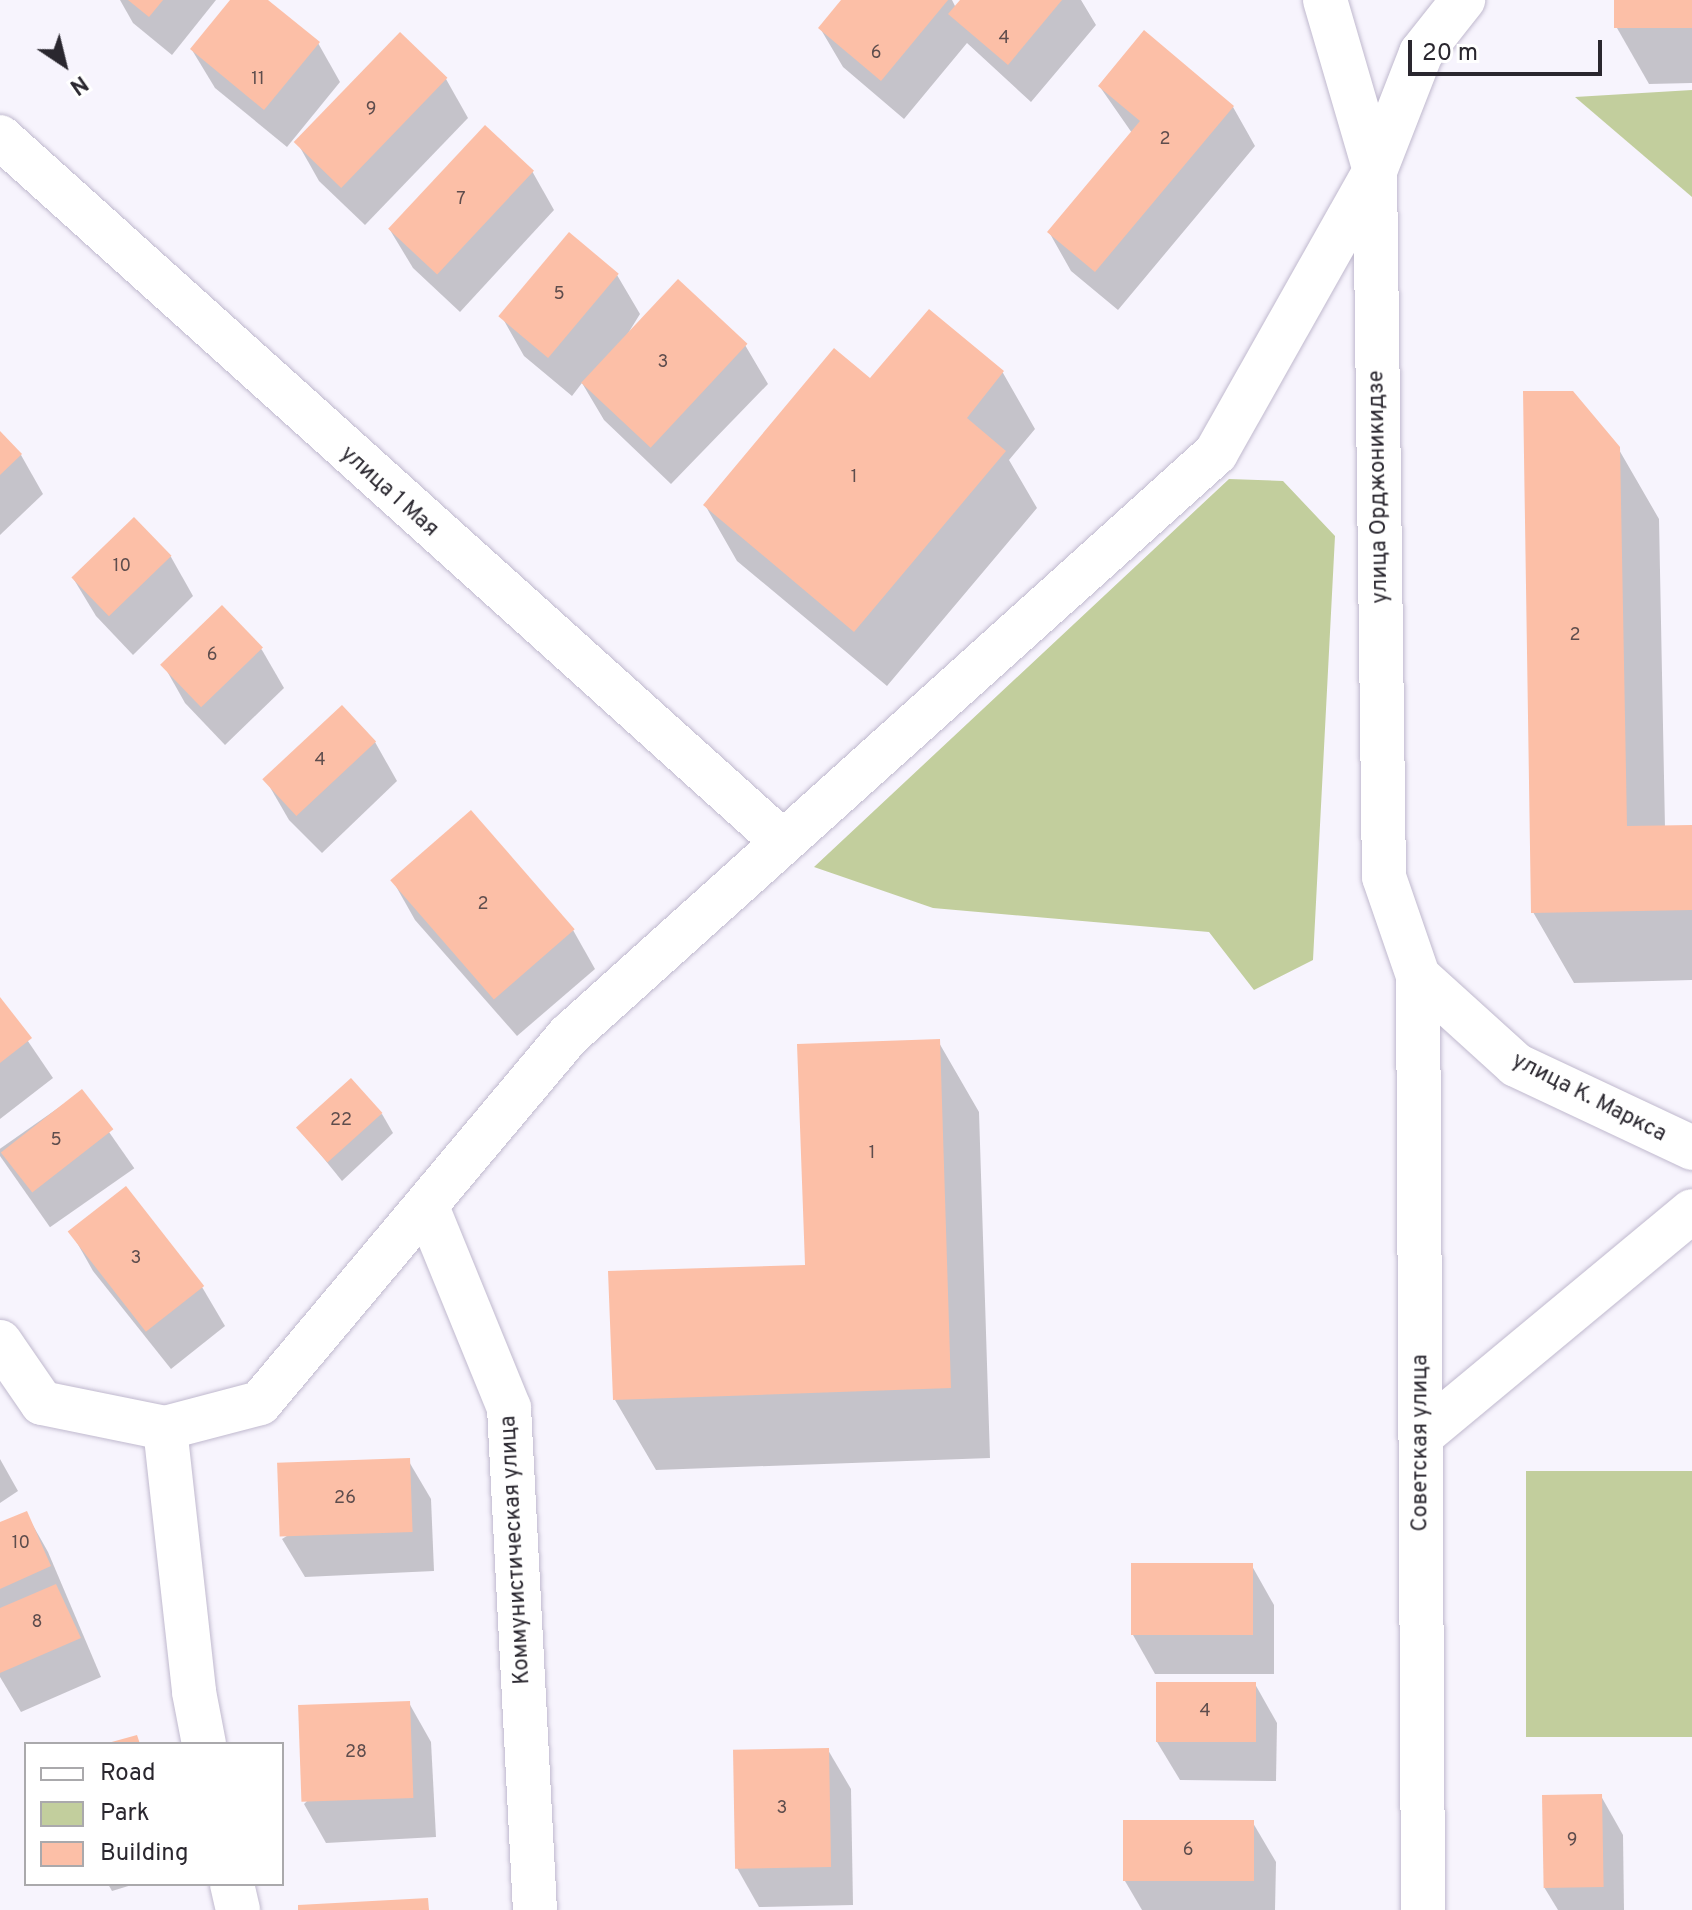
<!DOCTYPE html>
<meta charset="utf-8">
<style>
body{margin:0}
#map{position:relative;width:1692px;height:1910px;overflow:hidden;background:#f7f4fd;font-family:Overpass,sans-serif}
div>[style]{position:absolute}
[style*='--x']{left:calc(var(--x)*1px);top:calc(var(--y)*1px);width:calc(var(--w)*1px);rotate:calc(var(--a)*1deg)}
.green>*{inset:0;background:#c2ce9d;transform-origin:0 0}
.shadow>*{inset:0;background:#0003;transform-origin:0 0}
.building>*{inset:0;background:#fcbfa7;transform-origin:0 0}
.roads{filter:drop-shadow(0 0 2px #c0b9ce) drop-shadow(0 0 2px #c0b9ce)}
.minor>*{height:44px;margin:-22px;padding:0 22px;transform-origin:22px;border-radius:22px;background:#fff}
.secondary>*{height:44px;margin:-22px;padding:0 22px;transform-origin:22px;border-radius:22px;background:#fff}
span{translate:-50% -50%;white-space:nowrap;text-align:center;line-height:1.15;-webkit-text-stroke:6px #fff;paint-order:stroke}
.number-label{font-size:18px;color:#5e4d4d}
.number-label span{-webkit-text-stroke-width:0}
.street-label{font-size:22px;color:#2a272f}
.legend{position:absolute;left:24px;top:1742px;width:260px;height:144px;box-sizing:border-box;background:#fff;border:2px solid #aaa9ac;margin:0;padding:10px 14px;list-style:none;font-size:24px;color:#2a272f}
.legend li{display:flex;align-items:center;gap:16px;height:40px}
.legend b{width:40px;border:2px solid #aaa9ac}
.north{position:absolute;left:24px;top:24px;width:80px;height:80px;-webkit-text-stroke:6px #fff;paint-order:stroke;rotate:145deg;font-size:22px;font-weight:700;line-height:32px;text-align:center;color:#2a272f}
.north::after{content:'';display:block;margin:auto;width:28px;height:36px;background:#2a272f;clip-path:polygon(50% 0,100% 100%,50% 72%,0 100%)}
.scale{position:absolute;left:1408px;top:40px;width:194px;height:36px;box-sizing:border-box;border:4px solid #2a272f;border-top:0;padding-left:10px;font-size:24px;line-height:28px;white-space:nowrap;color:#2a272f;-webkit-text-stroke:6px #fff;paint-order:stroke}
</style>
<div id="map">
<div class="green">
<div style="clip-path:polygon(1692px 90px,1692px 197px,1575px 97px)"></div>
<div style="clip-path:polygon(1229px 479px,1283px 481px,1335px 536px,1313px 960px,1254px 990px,1209px 932px,933px 908px,814px 867px)"></div>
<div style="left:1692px;top:1471px;width:266px;height:166px;rotate:90deg"></div>
</div>
<div class="shadow">
<div style="clip-path:polygon(120px 0,216px 0,172px 55px,133px 23px)"></div>
<div style="clip-path:polygon(233px 0,265px 0,318px 43px,340px 82px,287px 147px,215px 88px,192px 50px)"></div>
<div style="clip-path:polygon(844px 0,952px 0,956px 8px,963px 0,1081px 0,1096px 25px,1031px 102px,967px 43px,904px 119px,843px 67px,820px 28px)"></div>
<div style="clip-path:polygon(1616px 0,1692px 0,1692px 83px,1649px 84px,1617px 28px)"></div>
<div style="clip-path:polygon(400px 35px,446px 79px,468px 118px,365px 225px,319px 181px,297px 142px)"></div>
<div style="clip-path:polygon(1100px 87px,1233px 107px,1255px 146px,1118px 310px,1071px 271px,1049px 232px,1132px 133px)"></div>
<div style="clip-path:polygon(532px 171px,554px 210px,460px 312px,413px 268px,390px 230px)"></div>
<div style="clip-path:polygon(617px 275px,640px 314px,627px 335px,745px 345px,768px 384px,671px 484px,604px 420px,582px 383px,572px 396px,524px 356px,502px 317px)"></div>
<div style="clip-path:polygon(929px 312px,1003px 373px,1035px 429px,1009px 460px,1037px 508px,887px 686px,737px 561px,705px 505px,870px 381px)"></div>
<div style="clip-path:polygon(0 433px,21px 455px,43px 494px,0 535px)"></div>
<div style="clip-path:polygon(1618px 448px,1659px 519px,1665px 828px,1692px 827px,1692px 980px,1574px 983px,1533px 912px)"></div>
<div style="clip-path:polygon(134px 520px,171px 557px,193px 596px,133px 655px,96px 616px,73px 578px)"></div>
<div style="clip-path:polygon(222px 608px,262px 650px,284px 688px,225px 745px,185px 703px,163px 664px)"></div>
<div style="clip-path:polygon(342px 708px,375px 742px,397px 781px,322px 853px,289px 820px,267px 782px)"></div>
<div style="clip-path:polygon(393px 881px,573px 930px,595px 969px,517px 1036px,415px 920px)"></div>
<div style="clip-path:polygon(0 1000px,53px 1078px,0 1119px)"></div>
<div style="clip-path:polygon(938px 1041px,979px 1112px,990px 1458px,656px 1470px,615px 1400px,807px 1266px)"></div>
<div style="left:81px;top:1092px;width:93px;height:103px;rotate:55deg"></div>
<div style="clip-path:polygon(382px 1114px,393px 1133px,342px 1181px,300px 1129px)"></div>
<div style="clip-path:polygon(71px 1232px,202px 1287px,225px 1326px,171px 1369px,93px 1271px)"></div>
<div style="clip-path:polygon(0 1459px,18px 1491px,0 1503px)"></div>
<div style="clip-path:polygon(408px 1460px,431px 1499px,434px 1571px,305px 1577px,282px 1539px)"></div>
<div style="clip-path:polygon(26px 1513px,48px 1552px,101px 1677px,21px 1712px,0 1677px,0 1525px)"></div>
<div style="clip-path:polygon(1252px 1566px,1274px 1605px,1274px 1674px,1155px 1674px,1133px 1635px)"></div>
<div style="clip-path:polygon(1255px 1684px,1277px 1723px,1276px 1781px,1180px 1780px,1157px 1742px)"></div>
<div style="clip-path:polygon(409px 1703px,431px 1742px,436px 1837px,326px 1843px,304px 1804px)"></div>
<div style="clip-path:polygon(828px 1750px,851px 1789px,853px 1905px,759px 1907px,737px 1868px)"></div>
<div style="clip-path:polygon(1601px 1796px,1623px 1835px,1624px 1910px,1558px 1910px,1544px 1887px)"></div>
<div style="clip-path:polygon(1253px 1823px,1276px 1862px,1275px 1910px,1142px 1910px,1125px 1881px)"></div>
<div style="clip-path:polygon(108px 1884px,135px 1884px,112px 1891px)"></div>
</div>
<div class="building">
<div style="clip-path:polygon(128px 0,163px 0,149px 17px)"></div>
<div style="clip-path:polygon(230px 0,268px 0,320px 42px,264px 110px,190px 49px)"></div>
<div style="clip-path:polygon(841px 0,948px 0,881px 81px,818px 28px)"></div>
<div style="clip-path:polygon(960px 0,1062px 0,1008px 65px,948px 14px)"></div>
<div style="left:1614px;top:0;width:78px;height:28px"></div>
<div style="clip-path:polygon(1144px 30px,1234px 106px,1095px 272px,1047px 232px,1140px 121px,1098px 86px)"></div>
<div style="left:400px;top:32px;width:66px;height:153px;rotate:44deg"></div>
<div style="left:485px;top:125px;width:67px;height:142px;rotate:43deg"></div>
<div style="left:569px;top:232px;width:65px;height:110px;rotate:40deg"></div>
<div style="left:678px;top:279px;width:95px;height:142px;rotate:43deg"></div>
<div style="clip-path:polygon(929px 309px,1004px 371px,967px 418px,1006px 451px,854px 632px,703px 505px,834px 348px,870px 378px)"></div>
<div style="clip-path:polygon(1523px 391px,1573px 391px,1620px 447px,1627px 826px,1692px 825px,1692px 910px,1531px 913px)"></div>
<div style="clip-path:polygon(0 431px,22px 454px,0 475px)"></div>
<div style="left:134px;top:517px;width:54px;height:87px;rotate:46deg"></div>
<div style="left:222px;top:605px;width:59px;height:86px;rotate:46deg"></div>
<div style="left:342px;top:705px;width:50px;height:109px;rotate:47deg"></div>
<div style="left:471px;top:810px;width:158px;height:107px;rotate:49deg"></div>
<div style="clip-path:polygon(0 997px,32px 1038px,0 1063px)"></div>
<div style="clip-path:polygon(940px 1039px,951px 1388px,613px 1400px,608px 1271px,805px 1265px,797px 1044px)"></div>
<div style="left:351px;top:1078px;width:47px;height:74px;rotate:48deg"></div>
<div style="left:82px;top:1089px;width:51px;height:103px;rotate:52deg"></div>
<div style="left:126px;top:1186px;width:127px;height:74px;rotate:52deg"></div>
<div style="left:410px;top:1458px;width:74px;height:133px;rotate:88deg"></div>
<div style="clip-path:polygon(27px 1511px,51px 1566px,0 1589px,0 1522px)"></div>
<div style="left:1131px;top:1563px;width:122px;height:72px"></div>
<div style="clip-path:polygon(56px 1584px,81px 1638px,0 1673px,0 1608px)"></div>
<div style="left:1156px;top:1682px;width:100px;height:60px"></div>
<div style="left:410px;top:1701px;width:97px;height:112px;rotate:88deg"></div>
<div style="clip-path:polygon(137px 1735px,140px 1744px,108px 1744px,108px 1743px)"></div>
<div style="left:829px;top:1748px;width:119px;height:96px;rotate:89deg"></div>
<div style="left:1602px;top:1794px;width:93px;height:60px;rotate:89deg"></div>
<div style="left:1123px;top:1820px;width:131px;height:61px"></div>
<div style="clip-path:polygon(428px 1898px,429px 1910px,298px 1910px,298px 1905px)"></div>
</div>
<div class="roads">
<div class="minor">
<div style="--x:0;--y:137;--w:1052;--a:42"></div>
<div style="--x:1418;--y:976;--w:934;--a:89.69"></div>
<div style="--x:427;--y:1207;--w:217;--a:67.8"></div>
<div style="--x:509;--y:1408;--w:503;--a:87.04"></div>
<div style="--x:0;--y:1342;--w:74;--a:55.5"></div>
<div style="--x:42;--y:1403;--w:126;--a:11.5"></div>
<div style="--x:165;--y:1428;--w:98;--a:-14.7"></div>
<div style="--x:260;--y:1403;--w:481;--a:-50"></div>
<div style="--x:569;--y:1035;--w:870;--a:-41.97"></div>
<div style="--x:1216;--y:453;--w:324;--a:-60.6"></div>
<div style="--x:1375;--y:171;--w:127;--a:-68.7"></div>
<div style="--x:1421;--y:53;--w:68;--a:-51.6"></div>
<div style="--x:165;--y:1428;--w:266;--a:83.7"></div>
<div style="--x:194;--y:1692;--w:53;--a:79.1"></div>
<div style="--x:1421;--y:1436;--w:352;--a:-39.7"></div>
<div style="--x:232;--y:1884;--w:27;--a:77"></div>
</div>
<div class="secondary">
<div style="--x:1325;--y:0;--w:178;--a:73.7"></div>
<div style="--x:1375;--y:171;--w:706;--a:89.27"></div>
<div style="--x:1384;--y:877;--w:105;--a:71"></div>
<div style="--x:1418;--y:976;--w:132;--a:42.2"></div>
<div style="--x:1516;--y:1065;--w:195;--a:25.2"></div>
</div>
</div>
<div class="number-label">
<span style="left:1004px;top:39px">4</span>
<span style="left:876px;top:54px">6</span>
<span style="left:258px;top:80px">11</span>
<span style="left:371px;top:110px">9</span>
<span style="left:1165px;top:140px">2</span>
<span style="left:461px;top:200px">7</span>
<span style="left:559px;top:295px">5</span>
<span style="left:663px;top:363px">3</span>
<span style="left:854px;top:478px">1</span>
<span style="left:122px;top:567px">10</span>
<span style="left:1575px;top:636px">2</span>
<span style="left:212px;top:656px">6</span>
<span style="left:320px;top:761px">4</span>
<span style="left:483px;top:905px">2</span>
<span style="left:341px;top:1121px">22</span>
<span style="left:56px;top:1141px">5</span>
<span style="left:872px;top:1154px">1</span>
<span style="left:136px;top:1259px">3</span>
<span style="left:345px;top:1499px">26</span>
<span style="left:21px;top:1544px">10</span>
<span style="left:37px;top:1623px">8</span>
<span style="left:1205px;top:1712px">4</span>
<span style="left:356px;top:1753px">28</span>
<span style="left:782px;top:1809px">3</span>
<span style="left:1572px;top:1841px">9</span>
<span style="left:1188px;top:1851px">6</span>
</div>
<div class="street-label">
<span style="left:1379px;top:487px;rotate:-91deg">улица Орджоникидзе</span>
<span style="left:389px;top:492px;rotate:42deg">улица 1 Мая</span>
<span style="left:1589px;top:1098px;rotate:27deg">улица К. Маркса</span>
<span style="left:1421px;top:1443px;rotate:-90deg">Советская улица</span>
<span style="left:516px;top:1550px;rotate:-93deg">Коммунистическая улица</span>
</div>
<ul class="legend">
<li><b style="height:10px;background:#fff"></b>Road</li>
<li><b style="height:22px;background:#c2ce9d"></b>Park</li>
<li><b style="height:22px;background:#fcbfa7"></b>Building</li>
</ul>
<div class="north">N</div>
<div class="scale">20 m</div>
</div>
